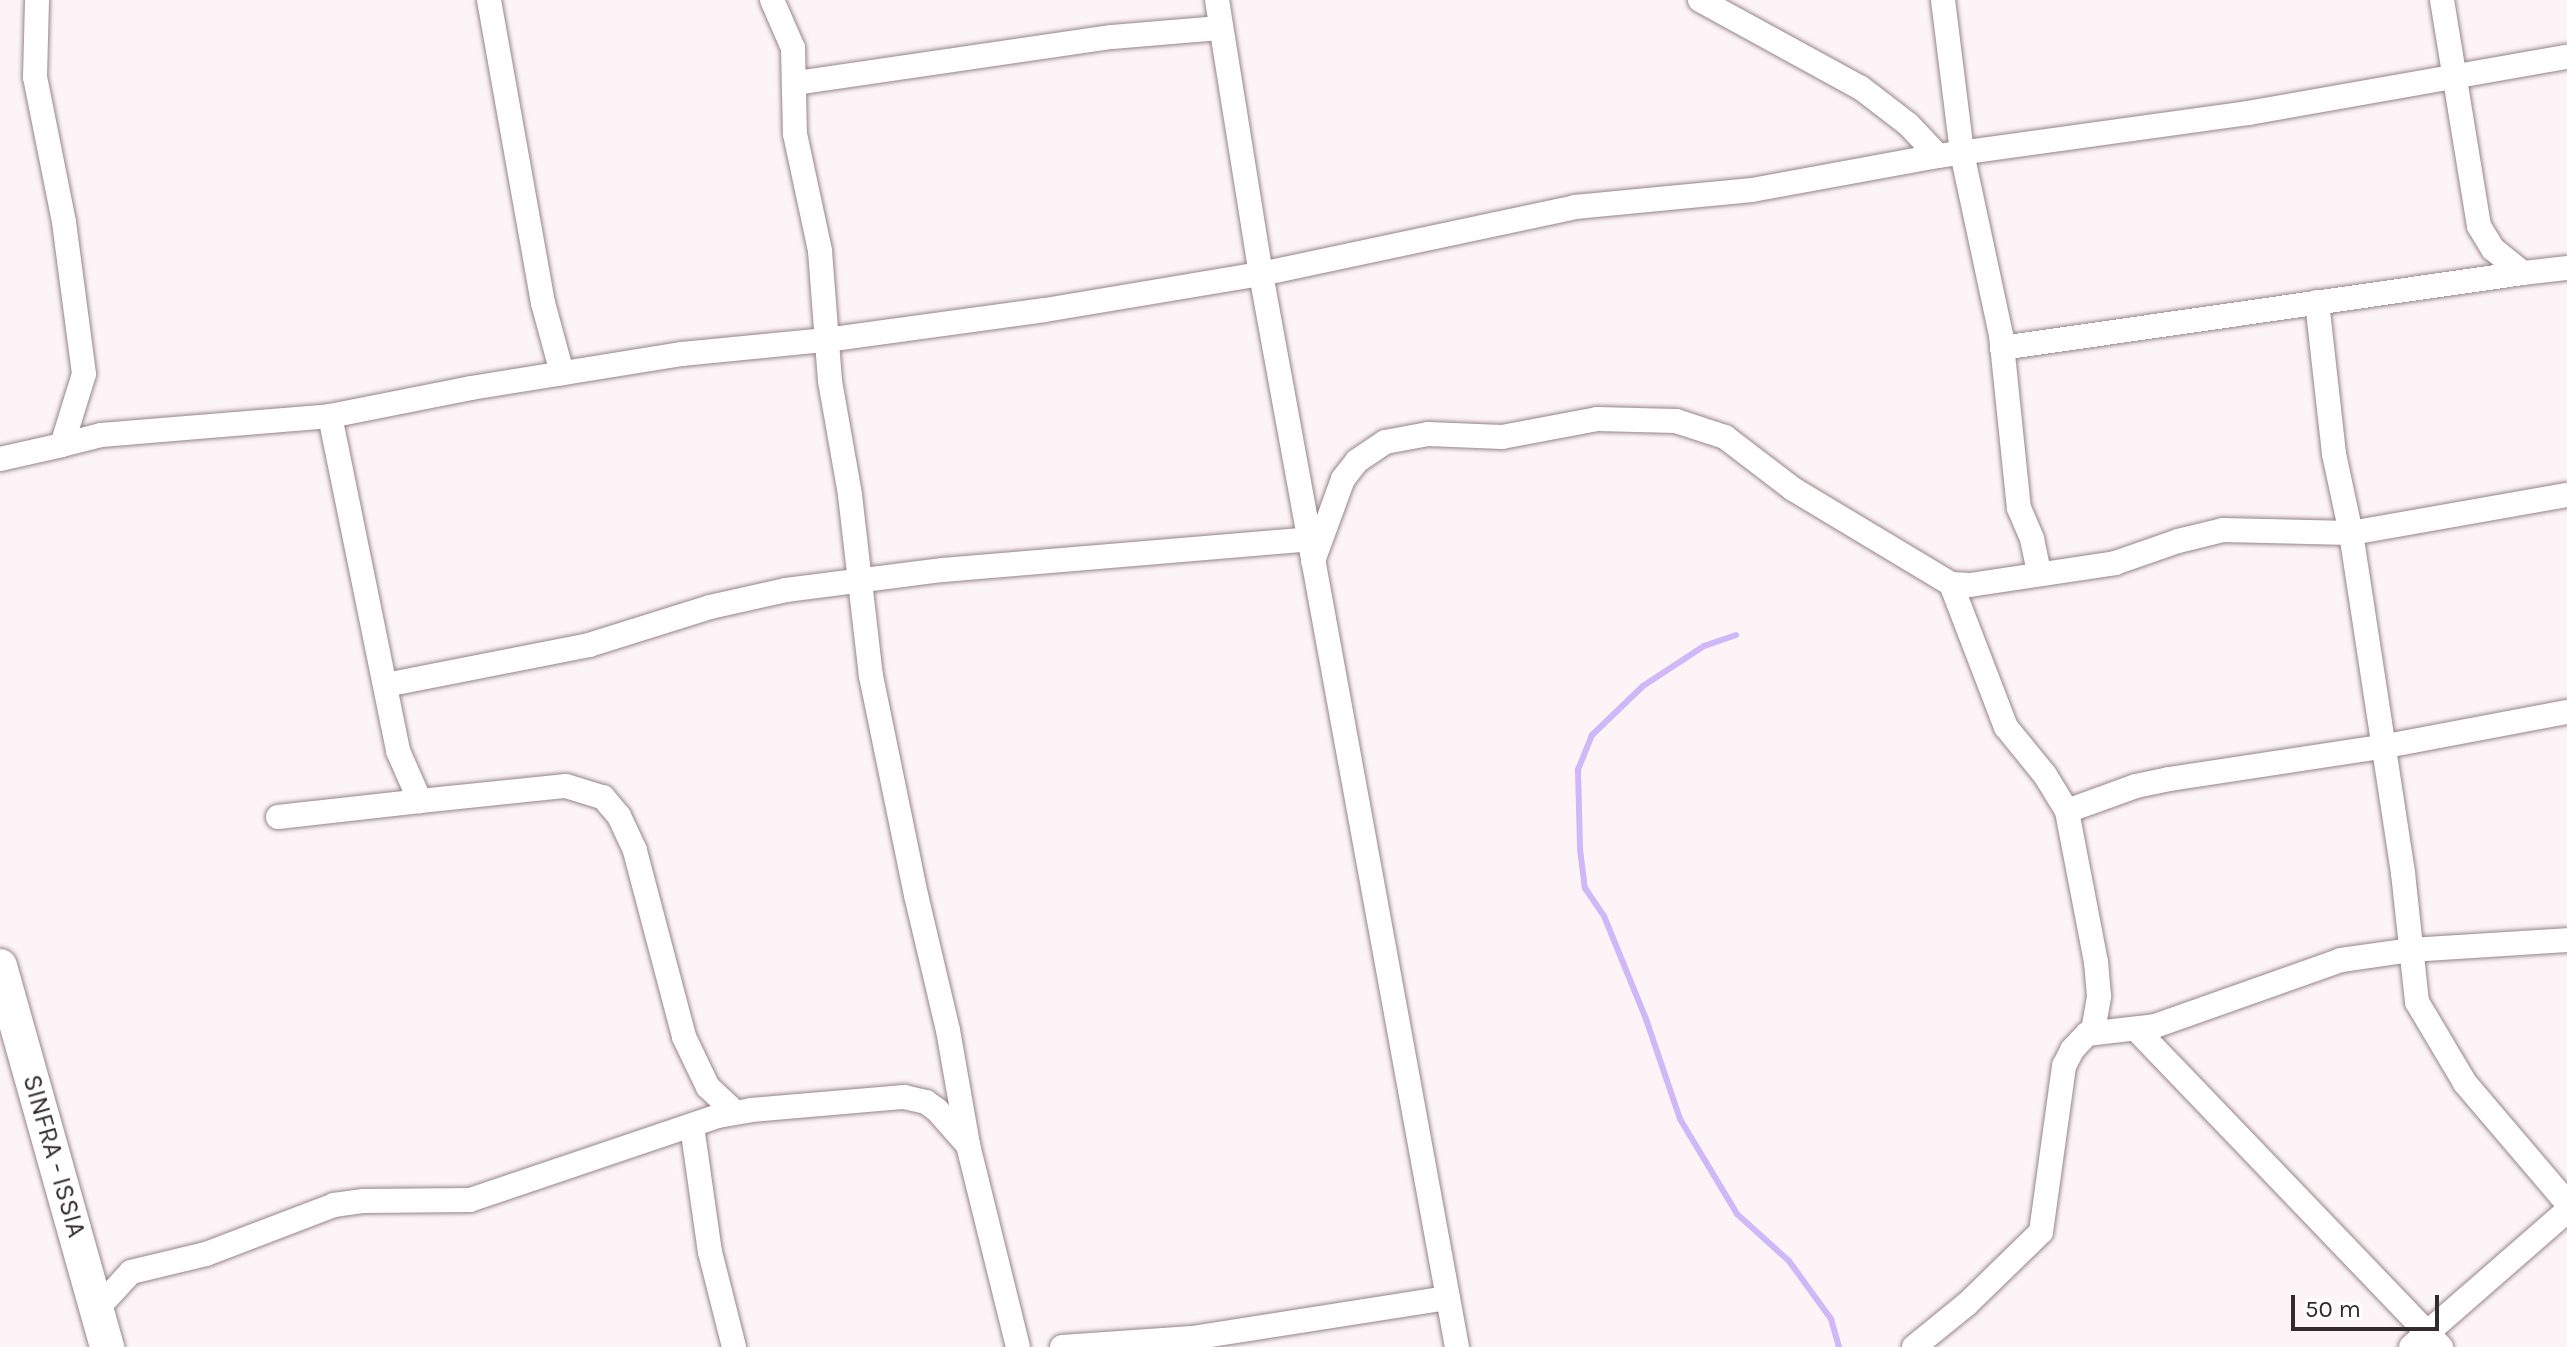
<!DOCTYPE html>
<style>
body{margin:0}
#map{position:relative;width:2567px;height:1347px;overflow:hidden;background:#fcf4f6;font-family:Karla,sans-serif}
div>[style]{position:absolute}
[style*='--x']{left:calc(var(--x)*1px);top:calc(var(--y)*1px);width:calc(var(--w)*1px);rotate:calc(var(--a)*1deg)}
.stream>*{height:6px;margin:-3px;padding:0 3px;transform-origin:3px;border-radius:3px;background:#cfb7f8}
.roads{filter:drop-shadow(0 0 2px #978489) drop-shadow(0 0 2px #978489)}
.minor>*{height:24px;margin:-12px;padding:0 12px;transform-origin:12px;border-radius:12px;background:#fff}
.secondary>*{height:34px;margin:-17px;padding:0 17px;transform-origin:17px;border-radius:17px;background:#fff}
span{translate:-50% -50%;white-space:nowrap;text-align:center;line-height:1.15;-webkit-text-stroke:6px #fff;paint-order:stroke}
.street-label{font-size:26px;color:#322a2c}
.scale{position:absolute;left:2291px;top:1295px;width:148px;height:36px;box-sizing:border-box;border:4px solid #322a2c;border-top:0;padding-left:10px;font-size:24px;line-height:28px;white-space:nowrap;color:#322a2c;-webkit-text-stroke:6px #fff;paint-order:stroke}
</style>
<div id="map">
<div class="stream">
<div style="--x:1736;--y:635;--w:34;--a:161"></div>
<div style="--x:1704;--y:646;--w:73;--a:146.7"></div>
<div style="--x:1643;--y:686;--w:71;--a:136.1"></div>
<div style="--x:1592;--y:735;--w:38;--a:112"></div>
<div style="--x:1578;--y:770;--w:79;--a:88.5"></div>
<div style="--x:1580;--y:849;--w:39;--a:83"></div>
<div style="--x:1585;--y:888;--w:34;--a:56"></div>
<div style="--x:1604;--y:916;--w:111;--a:67.8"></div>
<div style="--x:1646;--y:1019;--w:106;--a:71.2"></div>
<div style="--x:1680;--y:1119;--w:111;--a:59"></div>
<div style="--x:1737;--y:1214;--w:70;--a:42.1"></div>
<div style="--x:1789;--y:1261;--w:72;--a:54.1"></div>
<div style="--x:1831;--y:1319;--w:29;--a:74"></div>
</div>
<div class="roads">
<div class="minor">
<div style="--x:489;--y:0;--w:308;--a:79.9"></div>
<div style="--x:543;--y:303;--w:73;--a:74.8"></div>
<div style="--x:772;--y:0;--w:52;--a:66.4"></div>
<div style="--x:793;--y:48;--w:86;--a:88.7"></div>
<div style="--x:795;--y:134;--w:120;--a:77.9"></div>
<div style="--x:820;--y:251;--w:130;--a:85.6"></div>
<div style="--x:830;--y:381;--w:116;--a:80"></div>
<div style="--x:850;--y:495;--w:182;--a:83.4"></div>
<div style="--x:871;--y:676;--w:224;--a:78.4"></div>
<div style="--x:916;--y:895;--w:139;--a:76.7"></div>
<div style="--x:948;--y:1030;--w:117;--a:80.1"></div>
<div style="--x:1217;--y:0;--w:278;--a:80.9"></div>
<div style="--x:1261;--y:274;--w:1091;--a:79.65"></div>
<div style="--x:1700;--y:0;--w:183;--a:28.7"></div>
<div style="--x:1861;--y:88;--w:59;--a:37.5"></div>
<div style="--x:1908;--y:124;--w:44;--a:46.8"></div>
<div style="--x:1943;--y:0;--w:154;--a:82.9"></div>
<div style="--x:1962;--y:153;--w:186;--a:77.9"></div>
<div style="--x:2001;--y:335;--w:174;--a:84.1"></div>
<div style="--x:2019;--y:508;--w:34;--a:67"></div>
<div style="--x:2032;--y:539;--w:35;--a:78"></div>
<div style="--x:2442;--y:0;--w:229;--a:80.7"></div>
<div style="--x:2479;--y:226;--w:27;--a:59"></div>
<div style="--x:2493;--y:249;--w:38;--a:39"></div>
<div style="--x:2523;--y:273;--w:44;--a:-6.5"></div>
<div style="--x:796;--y:83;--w:319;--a:-8.3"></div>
<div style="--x:1112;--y:37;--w:108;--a:-4.8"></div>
<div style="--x:2317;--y:302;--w:153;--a:83.6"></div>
<div style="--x:2334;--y:454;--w:81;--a:77.9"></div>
<div style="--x:2351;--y:533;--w:344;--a:81.3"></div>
<div style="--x:2403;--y:873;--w:130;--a:83.8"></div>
<div style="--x:2417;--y:1002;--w:94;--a:59.3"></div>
<div style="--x:2465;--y:1083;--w:157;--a:49.6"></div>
<div style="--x:2002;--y:348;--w:526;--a:-8.19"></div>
<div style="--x:330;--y:416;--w:342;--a:78.5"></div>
<div style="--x:398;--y:751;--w:55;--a:66.3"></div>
<div style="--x:420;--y:801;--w:147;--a:-5.9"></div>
<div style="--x:566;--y:786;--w:39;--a:17"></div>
<div style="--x:603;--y:797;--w:25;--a:50"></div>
<div style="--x:619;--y:816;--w:38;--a:65"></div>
<div style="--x:635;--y:851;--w:192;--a:75.2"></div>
<div style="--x:684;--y:1037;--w:55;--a:64.4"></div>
<div style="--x:708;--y:1087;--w:37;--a:43"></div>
<div style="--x:62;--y:445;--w:40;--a:-14.4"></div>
<div style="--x:101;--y:435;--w:230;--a:-4.7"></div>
<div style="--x:330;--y:416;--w:144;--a:-11.2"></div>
<div style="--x:471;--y:388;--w:214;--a:-9.2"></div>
<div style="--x:682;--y:354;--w:145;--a:-5.6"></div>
<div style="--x:826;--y:340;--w:221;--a:-7.8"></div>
<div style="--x:1045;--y:310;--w:219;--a:-9.5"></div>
<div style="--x:1261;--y:274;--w:321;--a:-12"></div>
<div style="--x:1575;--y:207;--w:178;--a:-5.5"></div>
<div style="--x:1752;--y:190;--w:189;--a:-10.4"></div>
<div style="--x:1938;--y:156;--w:313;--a:-7.9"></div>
<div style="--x:2248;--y:113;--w:324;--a:-10"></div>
<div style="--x:0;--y:459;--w:64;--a:-12.7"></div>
<div style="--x:62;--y:445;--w:74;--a:-72.8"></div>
<div style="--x:84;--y:374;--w:153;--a:-97.5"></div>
<div style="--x:64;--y:222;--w:148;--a:-101.3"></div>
<div style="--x:35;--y:77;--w:77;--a:-88.5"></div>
<div style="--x:1313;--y:561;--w:87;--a:-69.9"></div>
<div style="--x:1343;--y:479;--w:23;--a:-52"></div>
<div style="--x:1357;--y:461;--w:34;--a:-34"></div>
<div style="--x:1385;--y:442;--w:44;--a:-10.5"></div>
<div style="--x:1428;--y:434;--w:74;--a:2.3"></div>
<div style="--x:1502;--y:437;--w:97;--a:-10.7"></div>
<div style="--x:1597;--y:419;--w:79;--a:1.5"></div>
<div style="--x:1676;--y:421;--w:52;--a:18.1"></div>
<div style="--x:1725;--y:437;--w:86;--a:37.4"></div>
<div style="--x:1793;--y:489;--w:184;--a:31"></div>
<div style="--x:1951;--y:584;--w:19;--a:3"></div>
<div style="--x:1970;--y:585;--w:147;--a:-8.6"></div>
<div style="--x:2115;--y:563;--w:67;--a:-19.2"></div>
<div style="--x:2178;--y:541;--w:46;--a:-13.7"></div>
<div style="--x:2223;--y:530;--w:128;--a:1.3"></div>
<div style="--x:2351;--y:533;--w:219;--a:-10"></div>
<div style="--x:1951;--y:584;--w:153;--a:69"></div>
<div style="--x:2006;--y:727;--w:62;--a:50.9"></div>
<div style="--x:2045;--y:775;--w:42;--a:58.6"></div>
<div style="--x:386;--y:685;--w:207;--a:-11.1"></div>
<div style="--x:589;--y:645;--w:127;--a:-17.4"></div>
<div style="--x:710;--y:607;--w:78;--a:-12.6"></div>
<div style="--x:786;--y:590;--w:158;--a:-7.3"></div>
<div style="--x:943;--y:570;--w:368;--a:-4.8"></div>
<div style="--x:278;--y:817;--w:143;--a:-6.4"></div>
<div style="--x:2136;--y:1029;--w:441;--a:46.2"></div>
<div style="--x:2093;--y:1031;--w:36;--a:-80"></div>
<div style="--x:2099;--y:996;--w:34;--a:-95"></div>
<div style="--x:2096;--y:962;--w:154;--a:-100.9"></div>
<div style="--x:2067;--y:811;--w:73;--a:-19.9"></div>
<div style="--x:2136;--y:786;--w:34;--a:-12"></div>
<div style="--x:2169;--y:779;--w:214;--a:-8.6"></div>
<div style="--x:2381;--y:747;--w:189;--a:-10.7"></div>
<div style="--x:692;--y:1126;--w:127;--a:81.9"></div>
<div style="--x:710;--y:1252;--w:98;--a:75.8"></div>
<div style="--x:97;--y:1309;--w:50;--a:-47.4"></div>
<div style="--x:131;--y:1272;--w:77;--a:-13.5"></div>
<div style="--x:206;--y:1254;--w:137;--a:-20.9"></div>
<div style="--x:334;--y:1205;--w:30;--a:-8"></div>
<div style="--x:364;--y:1201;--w:106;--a:-0.5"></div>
<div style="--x:470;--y:1200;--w:262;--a:-18.7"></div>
<div style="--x:718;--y:1116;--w:34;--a:-10"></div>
<div style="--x:751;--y:1110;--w:154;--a:-4.9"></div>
<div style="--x:904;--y:1097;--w:23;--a:13"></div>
<div style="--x:926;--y:1102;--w:14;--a:36"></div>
<div style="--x:937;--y:1110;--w:47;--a:48.5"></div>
<div style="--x:968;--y:1145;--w:208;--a:76.1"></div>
<div style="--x:1062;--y:1347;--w:130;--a:-4"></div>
<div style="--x:1192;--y:1338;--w:259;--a:-8.9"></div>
<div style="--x:1914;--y:1347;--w:68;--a:-39.1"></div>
<div style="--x:1967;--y:1304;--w:103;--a:-44.2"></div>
<div style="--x:2041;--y:1232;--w:168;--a:-82.1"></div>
<div style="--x:2064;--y:1066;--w:18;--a:-63"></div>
<div style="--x:2072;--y:1050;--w:22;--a:-47"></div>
<div style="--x:2087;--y:1034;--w:68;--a:-6.7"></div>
<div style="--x:2155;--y:1026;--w:197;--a:-19.5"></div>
<div style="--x:2341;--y:960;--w:70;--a:-8.2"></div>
<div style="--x:2410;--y:950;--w:157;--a:-3.6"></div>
<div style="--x:2411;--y:1347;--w:207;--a:-41.1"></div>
</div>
<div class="secondary">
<div style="--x:0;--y:966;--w:396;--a:74.3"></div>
</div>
</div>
<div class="street-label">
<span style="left:54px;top:1156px;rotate:74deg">SINFRA - ISSIA</span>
</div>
<div class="scale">50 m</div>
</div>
